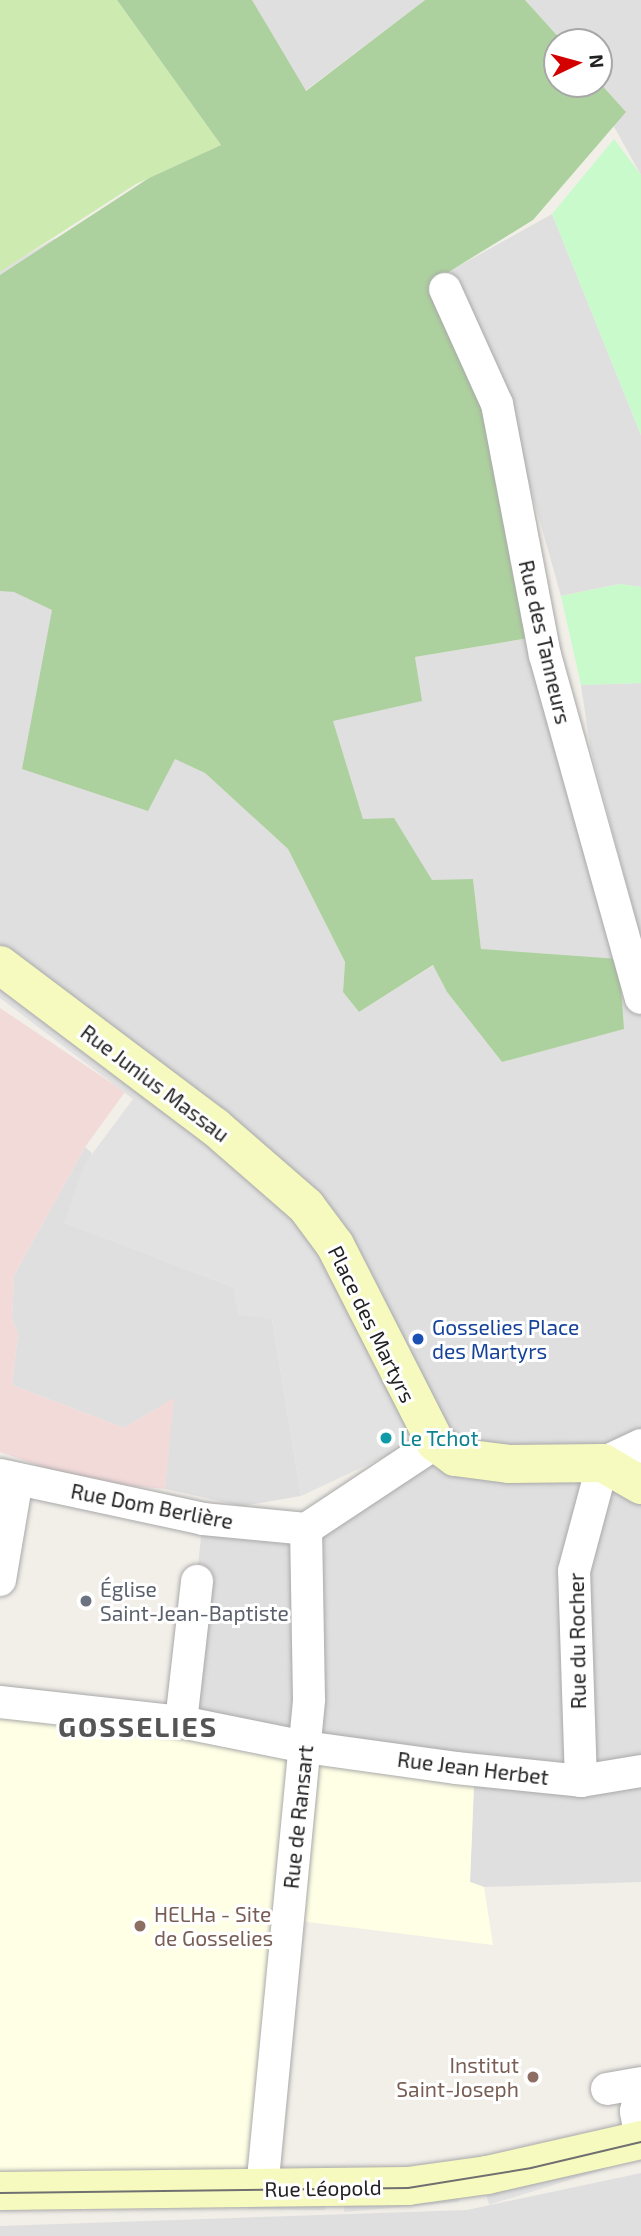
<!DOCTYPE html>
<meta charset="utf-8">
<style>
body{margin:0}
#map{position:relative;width:641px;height:2236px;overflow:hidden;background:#f2efe9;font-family:"Exo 2",sans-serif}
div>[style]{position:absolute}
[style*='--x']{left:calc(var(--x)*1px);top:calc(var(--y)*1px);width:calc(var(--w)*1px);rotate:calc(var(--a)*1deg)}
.residential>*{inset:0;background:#e0dfdf}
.commercial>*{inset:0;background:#f2dad9}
.education>*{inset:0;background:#ffffe5}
.grass>*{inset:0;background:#cdebb0}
.forest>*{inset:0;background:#add19e}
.park>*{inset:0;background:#c8facc}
.parking>*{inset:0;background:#e2e2e2;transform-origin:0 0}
.roads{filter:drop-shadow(0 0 2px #a9a9a9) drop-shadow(0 0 2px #a9a9a9)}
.street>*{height:32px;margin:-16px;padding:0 16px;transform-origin:16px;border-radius:16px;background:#fff}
.secondary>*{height:38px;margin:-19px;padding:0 19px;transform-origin:19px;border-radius:19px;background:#f7fabf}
.tram>*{height:2px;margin:-1px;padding:0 1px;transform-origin:1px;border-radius:1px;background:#707070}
.dots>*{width:19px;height:19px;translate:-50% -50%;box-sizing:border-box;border:4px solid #fff;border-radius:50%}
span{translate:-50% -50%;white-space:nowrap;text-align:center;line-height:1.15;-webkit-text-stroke:6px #fff;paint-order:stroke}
.street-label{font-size:21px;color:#222}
.transit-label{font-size:21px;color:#164399}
.left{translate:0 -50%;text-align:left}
.culture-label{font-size:21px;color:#0d838f}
.worship-label{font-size:21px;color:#5b616d}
.education-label{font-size:21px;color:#785e54}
.right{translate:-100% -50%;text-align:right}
.district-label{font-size:28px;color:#555;font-weight:700;letter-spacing:2px}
.north{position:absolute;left:543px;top:28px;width:70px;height:70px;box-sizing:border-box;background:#fff;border:2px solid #a7a7a7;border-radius:50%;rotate:85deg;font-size:19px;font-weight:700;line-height:28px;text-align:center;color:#222}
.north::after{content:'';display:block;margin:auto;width:24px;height:32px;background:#d40000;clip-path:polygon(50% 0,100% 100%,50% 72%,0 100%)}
</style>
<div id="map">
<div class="residential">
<div style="clip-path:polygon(252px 0,425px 0,305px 91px)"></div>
<div style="clip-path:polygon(525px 0,641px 0,641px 175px,613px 125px,625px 111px,599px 82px,599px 42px,563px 42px)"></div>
<div style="clip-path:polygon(552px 214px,641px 435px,641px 587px,619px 584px,561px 596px,529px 483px,454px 309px,446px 273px)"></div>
<div style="clip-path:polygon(55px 238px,162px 566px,175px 758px,205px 773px,288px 849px,345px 962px,343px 992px,359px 1012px,434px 965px,447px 992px,502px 1062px,623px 1029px,481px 949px,473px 880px,431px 880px,394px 819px,363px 820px,332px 720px,421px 701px,415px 657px,541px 636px,641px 986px,641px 1445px,610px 1460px,641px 1482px,641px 1882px,484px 1887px,470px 1882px,474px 1784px,181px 1722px,203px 1519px,317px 1521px,436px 1443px,403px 1362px,0 959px,0 271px)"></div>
<div style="clip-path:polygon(641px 683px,641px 939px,590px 746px,581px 685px)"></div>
<div style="clip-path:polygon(85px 1147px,92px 1153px,65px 1223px,233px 1287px,272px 1319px,301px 1496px,242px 1506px,165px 1489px,173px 1399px,124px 1428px,12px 1385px,18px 1334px,12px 1319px,14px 1275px)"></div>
<div style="clip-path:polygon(641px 2173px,641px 2236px,0 2236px,0 2226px,467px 2210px)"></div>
</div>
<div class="commercial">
<div style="clip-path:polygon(0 1008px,125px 1092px,85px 1147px,14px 1275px,12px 1319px,18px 1334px,12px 1385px,124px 1428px,174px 1398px,165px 1489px,83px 1481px,0 1452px)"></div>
</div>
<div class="education">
<div style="clip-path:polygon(0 1702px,289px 1744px,253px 2171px,0 2176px)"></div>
<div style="clip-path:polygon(310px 1754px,474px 1784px,470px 1882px,484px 1887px,493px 1945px,300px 1921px)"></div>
</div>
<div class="grass">
<div style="clip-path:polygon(0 0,117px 0,221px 145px,136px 184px,0 272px)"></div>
</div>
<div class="forest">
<div style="clip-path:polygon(117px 0,252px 0,306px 91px,425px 0,525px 0,563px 42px,557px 42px,557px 84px,599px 82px,626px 112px,533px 220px,447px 273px,450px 300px,481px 370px,541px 636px,415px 657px,422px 701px,333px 721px,363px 819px,394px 818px,432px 880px,473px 879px,481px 949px,619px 959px,624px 1029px,502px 1062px,447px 992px,433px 965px,359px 1012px,343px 992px,345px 962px,288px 849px,205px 773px,175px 759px,148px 811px,22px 769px,52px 610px,14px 592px,0 591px,0 275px,149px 178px,221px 145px)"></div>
</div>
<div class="park">
<div style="clip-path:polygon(614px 139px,641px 175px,641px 435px,552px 214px)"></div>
<div style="clip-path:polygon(620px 584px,641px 587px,641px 683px,581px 685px,561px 596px)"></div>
</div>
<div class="parking">
<div style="clip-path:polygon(0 974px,267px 1179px,316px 1236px,421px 1434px,386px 1456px,301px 1496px,272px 1319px,238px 1315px,233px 1287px,64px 1223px,84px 1165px,133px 1099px,0 998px)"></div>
<div style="left:601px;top:2160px;width:10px;height:120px;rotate:73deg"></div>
<div style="left:458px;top:2191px;width:11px;height:115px;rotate:85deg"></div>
<div style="left:248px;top:2198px;width:77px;height:11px;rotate:1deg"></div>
</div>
<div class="roads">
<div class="street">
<div style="--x:445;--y:289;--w:126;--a:65.7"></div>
<div style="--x:497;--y:404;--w:256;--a:79.2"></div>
<div style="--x:545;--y:655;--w:356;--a:74.4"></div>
<div style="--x:0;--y:1475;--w:208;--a:12.2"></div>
<div style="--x:203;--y:1519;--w:103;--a:5.5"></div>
<div style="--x:306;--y:1529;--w:156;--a:-33.5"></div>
<div style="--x:0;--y:1580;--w:102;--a:-80.4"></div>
<div style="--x:0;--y:1702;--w:182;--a:6.3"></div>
<div style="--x:181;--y:1722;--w:126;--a:11.4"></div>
<div style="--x:305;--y:1747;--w:152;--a:7.9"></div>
<div style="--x:456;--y:1768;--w:126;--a:5.9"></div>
<div style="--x:581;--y:1781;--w:61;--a:-9.5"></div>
<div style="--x:181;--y:1722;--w:142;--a:-83.5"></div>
<div style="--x:581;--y:1781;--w:210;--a:-91.9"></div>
<div style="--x:574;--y:1571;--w:112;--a:-75"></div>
<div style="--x:603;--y:1463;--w:42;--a:-25.3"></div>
<div style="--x:607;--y:2089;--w:35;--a:-10"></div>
<div style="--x:641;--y:2140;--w:29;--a:-100"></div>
<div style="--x:636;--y:2111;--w:22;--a:-77"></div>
<div style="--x:262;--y:2189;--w:492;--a:-84.5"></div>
<div style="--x:309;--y:1699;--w:170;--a:-91"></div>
</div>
<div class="secondary">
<div style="--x:0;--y:965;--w:268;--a:37"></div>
<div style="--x:214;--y:1126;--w:122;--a:41"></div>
<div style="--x:306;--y:1206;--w:49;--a:53.4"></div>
<div style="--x:335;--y:1245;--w:222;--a:63"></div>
<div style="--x:436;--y:1443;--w:24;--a:36"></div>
<div style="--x:455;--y:1457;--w:54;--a:7.4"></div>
<div style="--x:509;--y:1464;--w:94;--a:-0.6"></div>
<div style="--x:603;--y:1463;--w:44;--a:30.1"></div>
<div style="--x:0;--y:2191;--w:408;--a:-0.7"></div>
<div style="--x:408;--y:2186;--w:80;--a:-7.9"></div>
<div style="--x:487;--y:2175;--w:158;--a:-12.8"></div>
</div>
</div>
<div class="tram">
<div style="--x:0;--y:2193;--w:408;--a:-0.7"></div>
<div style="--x:408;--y:2188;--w:125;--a:-9.2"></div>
<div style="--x:531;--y:2168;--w:113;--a:-13.3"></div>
</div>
<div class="dots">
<div style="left:418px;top:1339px;background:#1a4fb4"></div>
<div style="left:386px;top:1438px;background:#0f9aa8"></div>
<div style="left:86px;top:1601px;background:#6b7280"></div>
<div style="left:140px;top:1926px;background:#8d6e63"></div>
<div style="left:533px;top:2077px;background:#8d6e63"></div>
</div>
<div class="street-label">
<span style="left:545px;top:642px;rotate:77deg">Rue des Tanneurs</span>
<span style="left:155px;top:1083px;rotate:37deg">Rue Junius Massau</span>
<span style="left:372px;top:1324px;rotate:64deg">Place des Martyrs</span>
<span style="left:152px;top:1506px;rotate:11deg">Rue Dom Berlière</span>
<span style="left:577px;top:1641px;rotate:-91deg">Rue du Rocher</span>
<span style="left:473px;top:1768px;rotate:7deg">Rue Jean Herbet</span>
<span style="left:298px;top:1817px;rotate:-84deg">Rue de Ransart</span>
<span style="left:323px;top:2188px;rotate:-1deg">Rue Léopold</span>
</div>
<div class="transit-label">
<span class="left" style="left:432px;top:1339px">Gosselies Place<br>des Martyrs</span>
</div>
<div class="culture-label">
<span class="left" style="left:400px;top:1438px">Le Tchot</span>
</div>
<div class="worship-label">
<span class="left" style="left:100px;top:1601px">Église<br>Saint-Jean-Baptiste</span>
</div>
<div class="education-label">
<span class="left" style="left:154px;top:1926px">HELHa - Site<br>de Gosselies</span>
<span class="right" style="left:519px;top:2077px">Institut<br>Saint-Joseph</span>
</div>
<div class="district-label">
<span style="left:138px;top:1726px">GOSSELIES</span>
</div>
<div class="north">N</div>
</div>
